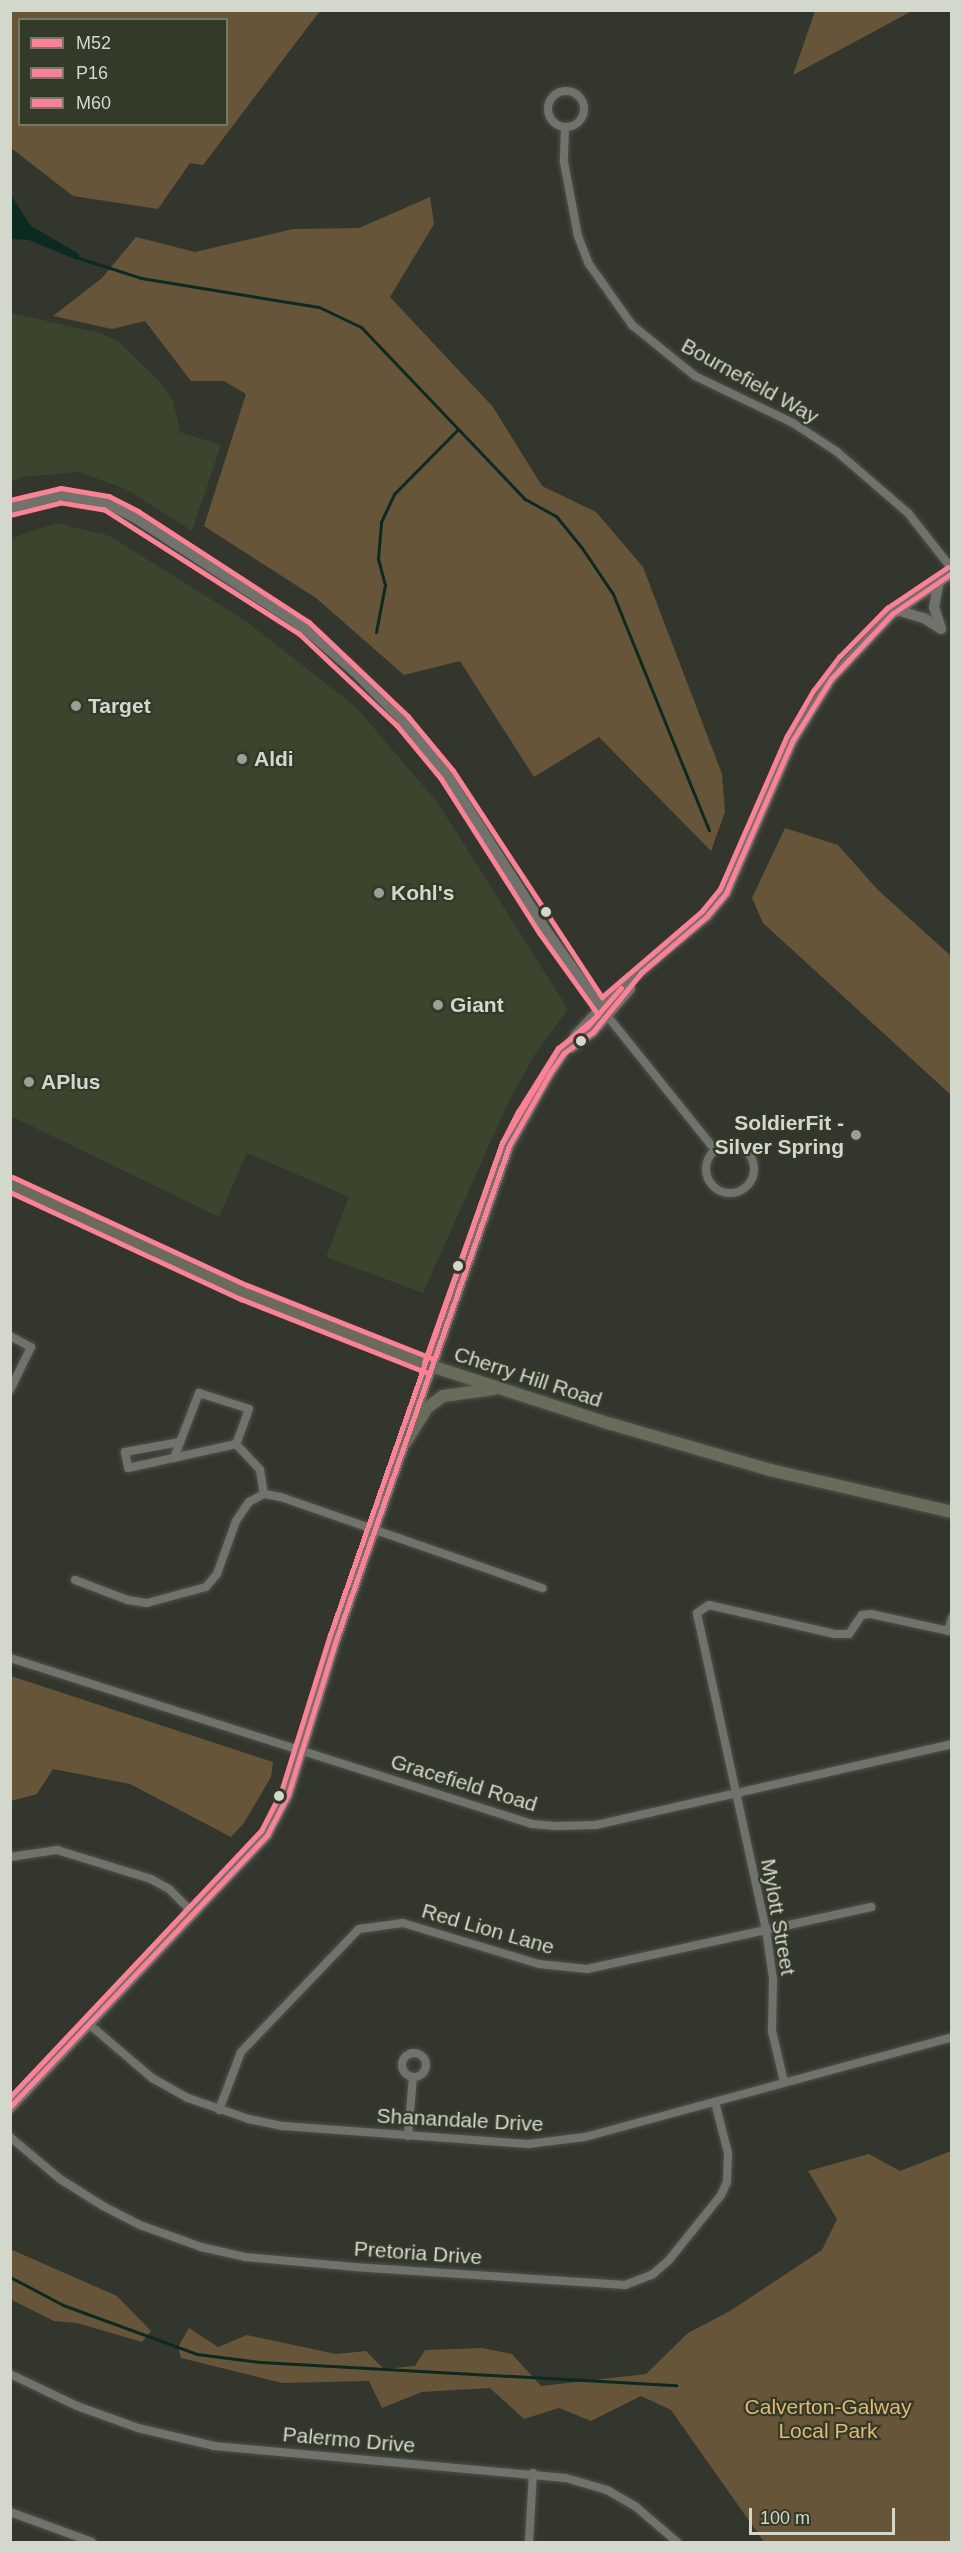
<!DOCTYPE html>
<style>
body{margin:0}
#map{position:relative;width:962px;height:2553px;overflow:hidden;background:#32362c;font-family:Arial,sans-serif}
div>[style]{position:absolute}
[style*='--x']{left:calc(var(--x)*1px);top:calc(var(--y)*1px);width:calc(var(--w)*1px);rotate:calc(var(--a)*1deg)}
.built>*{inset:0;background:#3b442d}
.green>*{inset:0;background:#665538}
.water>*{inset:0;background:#0a2a22}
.stream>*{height:3px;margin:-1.5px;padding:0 1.5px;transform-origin:1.5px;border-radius:1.5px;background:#0a2a22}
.roads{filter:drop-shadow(0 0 2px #4e514a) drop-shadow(0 0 2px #4e514a)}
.street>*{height:8px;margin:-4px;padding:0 4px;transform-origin:4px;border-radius:4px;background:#70736c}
.street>.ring{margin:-4px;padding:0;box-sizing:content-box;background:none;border:8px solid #70736c;border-radius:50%}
.secondary>*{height:10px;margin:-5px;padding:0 5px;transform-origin:5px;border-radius:5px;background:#70736c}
.primary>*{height:12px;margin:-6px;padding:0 6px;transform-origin:6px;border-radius:6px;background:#696c5a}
.bus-1>*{height:4.5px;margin:-2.25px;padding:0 2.25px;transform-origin:2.25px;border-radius:2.25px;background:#ff8094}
.bus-2>*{height:4.5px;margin:-2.25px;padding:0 2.25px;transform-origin:2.25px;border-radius:2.25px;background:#ff8094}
.bus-3>*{height:4.5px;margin:-2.25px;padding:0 2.25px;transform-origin:2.25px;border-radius:2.25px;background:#ff8094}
.dots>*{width:16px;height:16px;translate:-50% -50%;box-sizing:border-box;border:3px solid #333a28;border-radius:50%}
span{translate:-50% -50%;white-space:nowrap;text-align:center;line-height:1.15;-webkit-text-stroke:4.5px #333a28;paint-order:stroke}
.street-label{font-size:21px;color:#d3d8cd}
.poi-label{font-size:21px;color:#d3d8cd;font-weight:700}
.left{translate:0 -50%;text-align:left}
.right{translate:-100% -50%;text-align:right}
.park-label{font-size:21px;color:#e2b872}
.frame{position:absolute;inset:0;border:12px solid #d3d8cd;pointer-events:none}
.legend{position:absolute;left:18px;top:18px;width:210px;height:108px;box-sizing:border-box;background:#333a28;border:2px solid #73796a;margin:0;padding:8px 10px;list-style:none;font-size:18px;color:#d3d8cd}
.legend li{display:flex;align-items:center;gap:12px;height:30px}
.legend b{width:30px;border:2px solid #73796a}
.scale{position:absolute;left:749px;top:2508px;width:146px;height:27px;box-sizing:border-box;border:3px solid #d3d8cd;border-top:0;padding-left:8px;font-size:18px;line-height:21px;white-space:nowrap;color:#d3d8cd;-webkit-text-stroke:4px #333a28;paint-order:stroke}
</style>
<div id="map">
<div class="built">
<div style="clip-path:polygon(11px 313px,100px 333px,119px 342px,160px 382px,173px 400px,180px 432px,221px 445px,192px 531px,126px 489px,78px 472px,22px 477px,11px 482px)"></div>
<div style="clip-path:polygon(57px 523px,110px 536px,247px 622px,356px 707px,438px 803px,568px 1009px,534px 1056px,507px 1105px,423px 1293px,326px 1257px,349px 1197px,247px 1153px,219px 1217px,11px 1116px,11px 538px)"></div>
</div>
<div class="green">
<div style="clip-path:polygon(evenodd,10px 11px,11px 10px,320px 11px,203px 165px,190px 163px,158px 209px,73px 196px,11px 148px,10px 11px,20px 20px,226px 20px,226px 124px,20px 124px,20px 20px)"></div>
<div style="clip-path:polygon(815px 11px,815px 10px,912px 11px,793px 75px)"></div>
<div style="clip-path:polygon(430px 197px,434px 224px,390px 297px,493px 407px,542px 486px,596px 512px,643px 567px,722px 774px,725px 812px,711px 851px,599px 737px,534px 777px,460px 661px,404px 675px,316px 598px,204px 526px,246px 394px,224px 381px,191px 381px,145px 321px,112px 329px,53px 316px,102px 278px,136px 237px,195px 252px,293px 229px,359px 228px)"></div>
<div style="clip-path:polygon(785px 828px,838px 845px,878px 890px,951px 956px,951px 1095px,763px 923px,752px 898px)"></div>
<div style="clip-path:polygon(11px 1676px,273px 1762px,271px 1777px,244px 1823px,231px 1837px,130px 1784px,53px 1769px,37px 1794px,11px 1801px)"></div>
<div style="clip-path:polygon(951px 2151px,951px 2542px,764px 2542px,671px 2410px,641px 2396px,591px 2421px,559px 2408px,524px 2419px,490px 2388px,422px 2392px,382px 2408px,369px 2381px,282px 2383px,181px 2358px,178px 2347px,189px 2328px,218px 2347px,247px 2335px,336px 2354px,366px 2351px,384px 2369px,415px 2366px,425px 2350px,482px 2348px,512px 2354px,541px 2386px,646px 2374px,688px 2333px,730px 2311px,822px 2250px,837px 2219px,808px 2171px,869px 2154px,900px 2171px)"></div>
<div style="clip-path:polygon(10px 2249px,117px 2296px,151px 2331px,142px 2342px,77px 2323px,54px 2321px,12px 2300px)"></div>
</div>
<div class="water">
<div style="clip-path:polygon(11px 195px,31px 226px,79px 254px,77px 260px,29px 240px,11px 239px)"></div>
</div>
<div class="stream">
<div style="--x:76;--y:257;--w:68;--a:17.9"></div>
<div style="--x:141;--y:278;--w:180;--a:9.3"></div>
<div style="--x:319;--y:307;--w:47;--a:25.5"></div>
<div style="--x:361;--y:327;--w:238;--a:46.4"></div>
<div style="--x:525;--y:499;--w:35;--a:29"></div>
<div style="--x:556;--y:516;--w:41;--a:50.9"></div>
<div style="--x:582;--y:548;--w:55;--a:56"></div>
<div style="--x:613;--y:594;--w:255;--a:67.9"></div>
<div style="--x:376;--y:632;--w:48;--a:-79.2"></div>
<div style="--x:385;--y:585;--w:28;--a:-105"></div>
<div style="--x:378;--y:558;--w:36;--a:-85"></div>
<div style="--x:381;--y:522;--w:31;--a:-65"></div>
<div style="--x:394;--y:494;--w:91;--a:-45.4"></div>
<div style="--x:10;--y:2277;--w:60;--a:27.8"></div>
<div style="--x:63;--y:2305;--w:143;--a:20.1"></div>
<div style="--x:197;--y:2354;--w:64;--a:7.2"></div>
<div style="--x:260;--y:2362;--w:417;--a:3.2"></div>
</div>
<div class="roads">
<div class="street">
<div class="ring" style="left:548px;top:91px;width:28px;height:28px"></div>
<div style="--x:565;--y:127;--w:35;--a:92"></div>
<div style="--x:564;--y:162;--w:75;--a:79.3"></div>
<div style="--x:578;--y:236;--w:30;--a:69"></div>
<div style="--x:589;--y:264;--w:75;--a:54.8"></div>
<div style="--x:632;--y:325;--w:81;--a:39"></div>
<div style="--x:695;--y:376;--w:109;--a:25.6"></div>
<div style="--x:793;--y:423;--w:51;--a:33.1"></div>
<div style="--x:836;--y:451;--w:95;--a:40.7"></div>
<div style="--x:908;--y:513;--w:71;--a:51.8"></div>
<div style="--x:605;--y:1013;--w:176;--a:51.2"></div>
<div class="ring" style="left:706px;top:1145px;width:40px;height:40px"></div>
<div style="--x:10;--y:1336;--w:24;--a:28"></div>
<div style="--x:31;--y:1347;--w:48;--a:116"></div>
<div style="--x:180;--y:1442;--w:56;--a:169.7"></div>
<div style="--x:125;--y:1452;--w:16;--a:79"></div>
<div style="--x:128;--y:1468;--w:111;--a:-12.5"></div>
<div style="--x:236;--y:1444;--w:35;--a:47"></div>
<div style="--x:260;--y:1470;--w:24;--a:81"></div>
<div style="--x:174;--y:1458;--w:70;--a:-69"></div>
<div style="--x:199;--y:1393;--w:52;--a:17.7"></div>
<div style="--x:249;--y:1409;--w:37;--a:110"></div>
<div style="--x:264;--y:1494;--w:17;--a:10"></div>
<div style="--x:281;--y:1497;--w:277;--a:19.2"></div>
<div style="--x:75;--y:1580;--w:57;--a:20.7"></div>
<div style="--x:128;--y:1600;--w:19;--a:9"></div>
<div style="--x:147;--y:1603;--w:61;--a:-15.2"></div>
<div style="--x:206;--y:1587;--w:17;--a:-50"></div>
<div style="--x:217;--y:1574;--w:56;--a:-70.3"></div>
<div style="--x:236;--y:1521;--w:23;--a:-56"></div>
<div style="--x:249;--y:1502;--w:17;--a:-28"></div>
<div style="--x:10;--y:1658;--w:548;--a:17.64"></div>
<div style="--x:532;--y:1824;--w:24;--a:5"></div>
<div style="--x:556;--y:1826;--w:40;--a:-1.4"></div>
<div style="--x:596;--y:1825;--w:365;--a:-12.8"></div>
<div style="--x:10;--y:1857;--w:48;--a:-8.5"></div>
<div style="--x:57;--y:1850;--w:98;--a:17.1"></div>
<div style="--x:151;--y:1879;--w:21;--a:29"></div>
<div style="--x:169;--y:1889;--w:34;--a:45"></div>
<div style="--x:90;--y:2025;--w:82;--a:40.5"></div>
<div style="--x:152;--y:2078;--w:41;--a:29.1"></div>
<div style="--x:188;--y:2098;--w:65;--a:19"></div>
<div style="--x:249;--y:2119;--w:35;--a:12"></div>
<div style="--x:283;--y:2126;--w:246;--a:4.2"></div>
<div style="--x:528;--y:2144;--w:57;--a:-7"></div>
<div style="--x:585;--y:2137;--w:380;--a:-15.2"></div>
<div class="ring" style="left:402px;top:2053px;width:16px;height:16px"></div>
<div style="--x:784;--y:2082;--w:52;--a:-103.2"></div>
<div style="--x:772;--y:2031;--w:52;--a:-88.9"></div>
<div style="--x:773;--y:1979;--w:49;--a:-98.1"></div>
<div style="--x:766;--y:1930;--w:324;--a:-102.3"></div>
<div style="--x:697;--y:1613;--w:14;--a:-34"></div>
<div style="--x:709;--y:1605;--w:129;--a:13"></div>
<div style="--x:835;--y:1634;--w:14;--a:0"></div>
<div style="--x:849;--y:1634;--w:23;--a:-56"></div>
<div style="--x:862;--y:1615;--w:9;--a:-6"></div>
<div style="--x:871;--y:1614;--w:79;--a:12.4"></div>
<div style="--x:948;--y:1631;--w:14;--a:-73"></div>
<div style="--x:219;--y:2110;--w:62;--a:-69.2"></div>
<div style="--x:241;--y:2052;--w:170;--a:-46.2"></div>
<div style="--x:359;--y:1929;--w:44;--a:-7.8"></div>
<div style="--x:403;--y:1923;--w:142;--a:16.8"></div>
<div style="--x:539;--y:1964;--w:48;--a:5.9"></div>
<div style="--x:587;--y:1969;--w:291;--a:-12.3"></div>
<div style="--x:408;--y:2136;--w:59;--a:-85.2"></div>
<div style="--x:10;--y:2137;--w:65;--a:40"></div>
<div style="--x:60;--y:2179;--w:51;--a:32.1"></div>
<div style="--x:103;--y:2206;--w:42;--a:27.2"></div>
<div style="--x:140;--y:2225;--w:65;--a:19.8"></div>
<div style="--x:201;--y:2247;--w:45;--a:12.8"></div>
<div style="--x:245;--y:2257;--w:109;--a:5.2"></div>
<div style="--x:354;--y:2267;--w:272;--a:3.8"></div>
<div style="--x:625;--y:2285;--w:30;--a:-21"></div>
<div style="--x:653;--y:2274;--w:21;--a:-41"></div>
<div style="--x:669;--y:2260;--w:83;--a:-51.3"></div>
<div style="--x:721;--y:2195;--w:14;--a:-65"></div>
<div style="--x:727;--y:2182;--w:29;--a:-88"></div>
<div style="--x:728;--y:2153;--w:53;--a:-104.3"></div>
<div style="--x:10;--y:2374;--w:74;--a:25.5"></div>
<div style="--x:77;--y:2406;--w:65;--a:19.8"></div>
<div style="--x:138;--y:2428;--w:78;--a:13.3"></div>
<div style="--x:214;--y:2446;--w:353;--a:5.2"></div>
<div style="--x:566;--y:2478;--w:43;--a:16.3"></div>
<div style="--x:607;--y:2490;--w:32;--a:30"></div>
<div style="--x:635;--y:2506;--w:55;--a:40.6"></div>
<div style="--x:10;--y:2512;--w:87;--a:20.1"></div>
<div style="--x:529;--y:2542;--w:69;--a:-86.7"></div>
</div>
<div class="secondary">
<div style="--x:10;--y:508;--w:53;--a:-14.3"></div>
<div style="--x:61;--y:495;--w:46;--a:10.1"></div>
<div style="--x:106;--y:503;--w:31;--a:27"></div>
<div style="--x:134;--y:517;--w:203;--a:33.1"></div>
<div style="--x:304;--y:628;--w:67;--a:40.8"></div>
<div style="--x:355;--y:672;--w:69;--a:45.6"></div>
<div style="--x:403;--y:721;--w:70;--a:50.8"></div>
<div style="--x:447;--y:775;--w:183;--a:57.5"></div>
<div style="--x:545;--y:929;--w:97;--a:54.7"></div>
<div style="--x:939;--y:581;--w:26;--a:101"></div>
<div style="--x:934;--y:607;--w:23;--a:72"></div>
<div style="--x:897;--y:610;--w:28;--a:17"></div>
<div style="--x:924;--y:618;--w:20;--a:33"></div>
<div style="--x:571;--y:1048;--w:27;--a:-36"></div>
<div style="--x:593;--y:1032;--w:57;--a:-49.3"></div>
<div style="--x:10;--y:2108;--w:375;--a:-46.7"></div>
<div style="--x:267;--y:1835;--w:45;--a:-62.3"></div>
<div style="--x:288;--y:1795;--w:165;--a:-72.8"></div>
<div style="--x:337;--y:1637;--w:520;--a:-70.69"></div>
<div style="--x:509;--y:1146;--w:84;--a:-60.7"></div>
<div style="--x:550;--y:1073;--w:46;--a:-55.6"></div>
<div style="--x:576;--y:1035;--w:54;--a:-47.2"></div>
<div style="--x:613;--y:995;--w:123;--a:-40"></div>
<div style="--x:707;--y:916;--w:30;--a:-50"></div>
<div style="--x:726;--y:893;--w:167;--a:-66.4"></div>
<div style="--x:793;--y:740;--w:72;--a:-58.1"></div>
<div style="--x:831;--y:679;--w:89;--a:-46.8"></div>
<div style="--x:892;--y:614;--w:73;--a:-34.3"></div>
</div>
<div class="primary">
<div style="--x:10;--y:1184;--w:258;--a:24.8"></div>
<div style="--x:244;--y:1292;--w:201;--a:21.6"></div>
<div style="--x:431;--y:1366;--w:189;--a:17.9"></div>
<div style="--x:611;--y:1424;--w:166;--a:16.1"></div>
<div style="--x:770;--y:1470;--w:187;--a:13"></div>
<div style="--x:405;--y:1443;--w:41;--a:-57.8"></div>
<div style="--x:427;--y:1408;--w:20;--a:-37"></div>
<div style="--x:443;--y:1396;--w:51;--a:-7.8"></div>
</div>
</div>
<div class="bus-1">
<div style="--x:10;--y:2107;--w:374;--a:-46.6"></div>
<div style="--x:267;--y:1835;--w:45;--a:-62.3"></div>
<div style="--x:288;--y:1795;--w:165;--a:-72.8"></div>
<div style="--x:337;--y:1637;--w:520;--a:-70.69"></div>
<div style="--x:509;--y:1146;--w:84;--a:-60.7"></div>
<div style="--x:550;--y:1073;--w:24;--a:-55"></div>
<div style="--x:564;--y:1053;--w:36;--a:-36"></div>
<div style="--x:593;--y:1032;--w:77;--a:-50.8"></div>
<div style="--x:642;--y:972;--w:86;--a:-40.7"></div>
<div style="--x:707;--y:916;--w:30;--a:-50"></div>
<div style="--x:726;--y:893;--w:167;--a:-66.4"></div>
<div style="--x:793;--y:740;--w:72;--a:-58.1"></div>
<div style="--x:831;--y:679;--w:89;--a:-46.8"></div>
<div style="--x:892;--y:614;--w:73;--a:-34.3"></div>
</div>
<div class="bus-2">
<div style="--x:10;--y:1192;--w:255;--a:24.9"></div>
<div style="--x:241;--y:1299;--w:201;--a:21.6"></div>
<div style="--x:10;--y:2097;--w:366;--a:-46.7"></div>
<div style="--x:261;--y:1831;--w:44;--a:-62.9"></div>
<div style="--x:281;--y:1792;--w:164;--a:-72.7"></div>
<div style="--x:330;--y:1635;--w:521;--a:-70.73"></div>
<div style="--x:502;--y:1143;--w:109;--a:-59.2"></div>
<div style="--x:558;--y:1049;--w:52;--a:-40.4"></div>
<div style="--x:598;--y:1015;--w:101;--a:-125.7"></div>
<div style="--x:539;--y:933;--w:183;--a:-122.5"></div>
<div style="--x:441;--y:779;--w:69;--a:-129.7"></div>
<div style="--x:397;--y:726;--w:134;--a:-136.8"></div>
<div style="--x:299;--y:634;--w:231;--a:-147.5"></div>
<div style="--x:104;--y:510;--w:44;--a:-170.8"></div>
<div style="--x:61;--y:503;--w:50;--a:166.2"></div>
</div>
<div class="bus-3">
<div style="--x:10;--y:500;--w:52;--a:-13.2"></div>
<div style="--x:61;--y:488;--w:49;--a:9.5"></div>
<div style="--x:109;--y:496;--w:33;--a:27"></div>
<div style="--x:138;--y:511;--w:204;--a:33"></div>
<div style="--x:309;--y:622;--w:137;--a:43.5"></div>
<div style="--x:408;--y:716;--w:70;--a:50.2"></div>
<div style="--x:453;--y:770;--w:272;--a:56.7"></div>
<div style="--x:602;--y:997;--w:132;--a:-40.7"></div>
<div style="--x:702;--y:911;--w:28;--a:-51"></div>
<div style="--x:720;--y:889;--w:167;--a:-66.4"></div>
<div style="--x:787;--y:736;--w:52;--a:-60"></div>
<div style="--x:813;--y:691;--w:43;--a:-52.6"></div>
<div style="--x:839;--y:657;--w:69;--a:-45.6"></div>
<div style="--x:887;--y:608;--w:73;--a:-33.9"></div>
<div style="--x:13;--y:1177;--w:258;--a:24.8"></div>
<div style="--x:247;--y:1285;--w:201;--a:21.6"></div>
<div style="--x:424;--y:1363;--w:233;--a:-70.5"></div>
<div style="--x:502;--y:1143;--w:35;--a:-63"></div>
<div style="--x:518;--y:1112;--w:75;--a:-58"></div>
<div style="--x:558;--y:1048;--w:37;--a:-36"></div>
<div style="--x:588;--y:1026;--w:50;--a:-49"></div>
</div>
<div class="dots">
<div style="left:76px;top:706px;background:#9b9f95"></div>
<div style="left:242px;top:759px;background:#9b9f95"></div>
<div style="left:379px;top:893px;background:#9b9f95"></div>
<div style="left:546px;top:912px;background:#d3d8cd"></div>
<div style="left:438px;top:1005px;background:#9b9f95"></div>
<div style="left:581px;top:1041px;background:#d3d8cd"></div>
<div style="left:29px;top:1082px;background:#9b9f95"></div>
<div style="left:856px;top:1135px;background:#9b9f95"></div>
<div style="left:458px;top:1266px;background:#d3d8cd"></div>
<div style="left:279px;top:1796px;background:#d3d8cd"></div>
</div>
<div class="street-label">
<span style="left:750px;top:381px;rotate:29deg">Bournefield Way</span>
<span style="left:528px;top:1377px;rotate:18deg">Cherry Hill Road</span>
<span style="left:464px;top:1783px;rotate:17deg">Gracefield Road</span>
<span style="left:778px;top:1917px;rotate:80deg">Mylott Street</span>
<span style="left:488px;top:1929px;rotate:16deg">Red Lion Lane</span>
<span style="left:460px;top:2120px;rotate:3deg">Shanandale Drive</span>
<span style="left:418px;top:2253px;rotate:4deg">Pretoria Drive</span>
<span style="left:349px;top:2440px;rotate:5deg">Palermo Drive</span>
</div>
<div class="poi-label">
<span class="left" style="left:88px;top:706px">Target</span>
<span class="left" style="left:254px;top:759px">Aldi</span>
<span class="left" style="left:391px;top:893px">Kohl's</span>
<span class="left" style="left:450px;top:1005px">Giant</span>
<span class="left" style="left:41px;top:1082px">APlus</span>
<span class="right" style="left:844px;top:1135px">SoldierFit -<br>Silver Spring</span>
</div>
<div class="park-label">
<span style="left:828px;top:2419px">Calverton-Galway<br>Local Park</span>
</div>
<div class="frame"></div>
<ul class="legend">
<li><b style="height:8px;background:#ff8094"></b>M52</li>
<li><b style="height:8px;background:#ff8094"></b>P16</li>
<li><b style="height:8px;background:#ff8094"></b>M60</li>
</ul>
<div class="scale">100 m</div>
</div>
